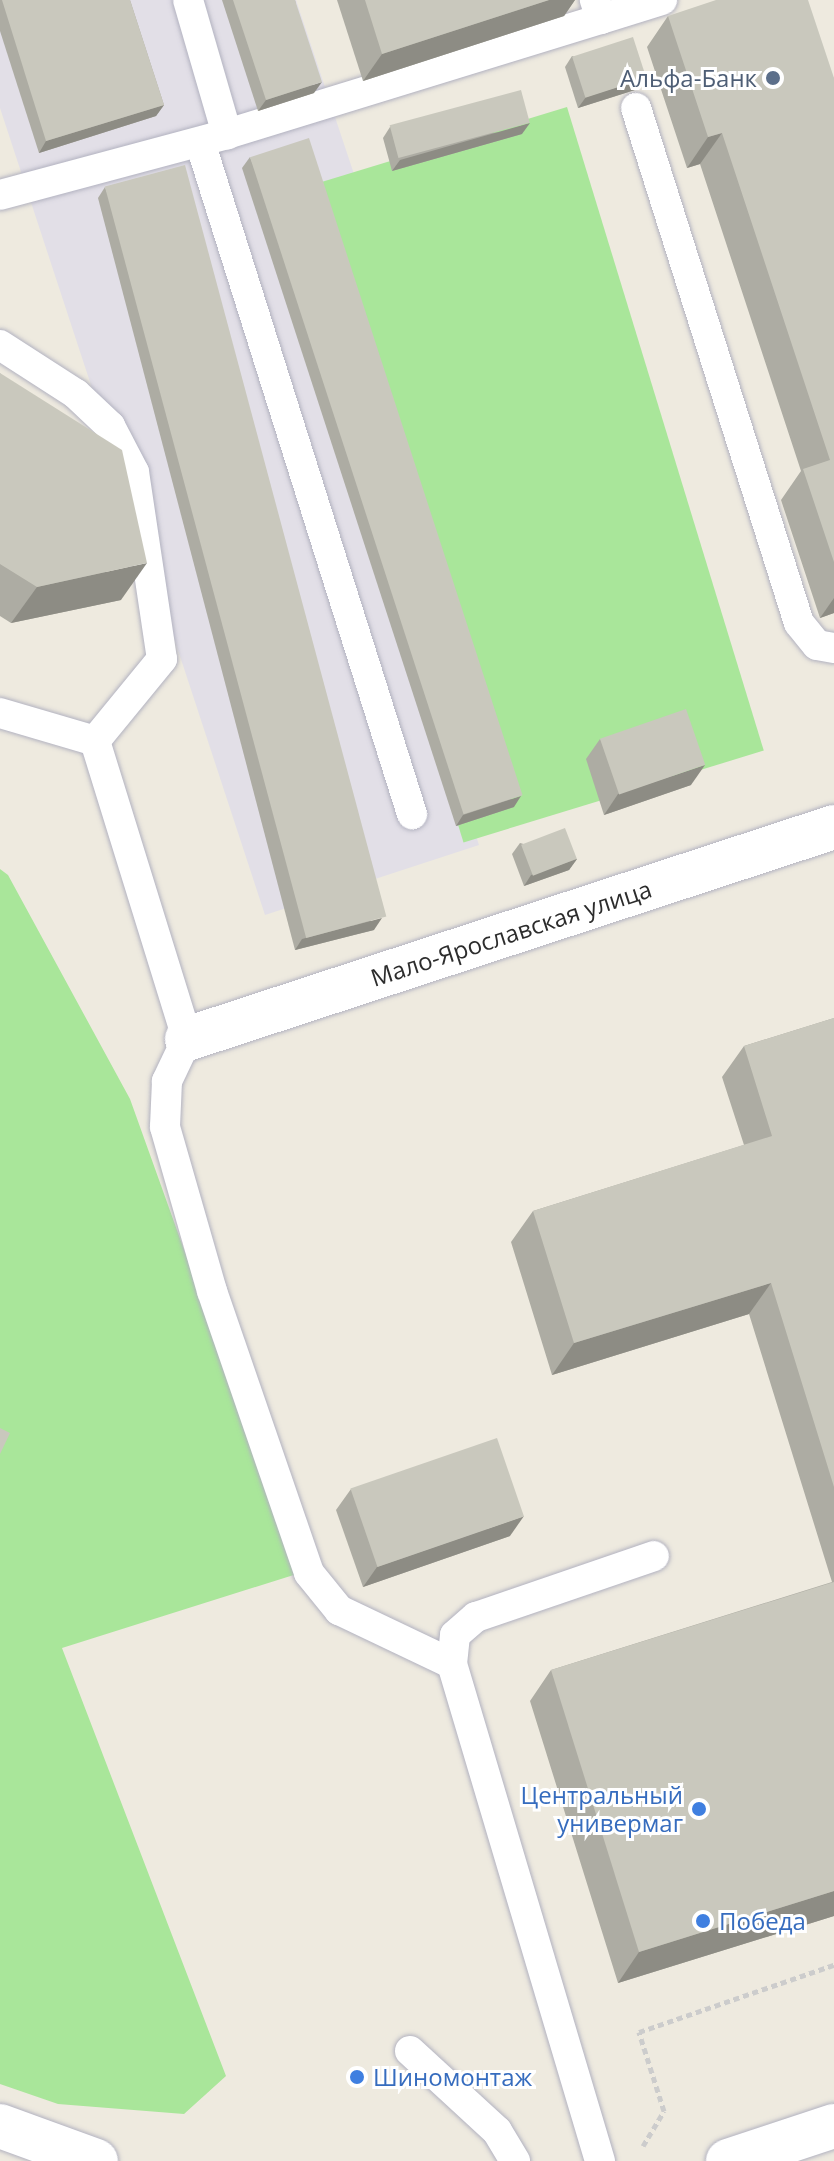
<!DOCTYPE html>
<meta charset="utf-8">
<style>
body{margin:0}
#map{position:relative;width:834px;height:2161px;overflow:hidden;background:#eeeadf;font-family:"Open Sans",sans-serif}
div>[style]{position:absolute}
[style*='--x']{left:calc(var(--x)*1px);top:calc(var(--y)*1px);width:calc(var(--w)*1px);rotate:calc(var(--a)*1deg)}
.industrial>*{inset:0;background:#e2dfe7}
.green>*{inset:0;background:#a9e69a;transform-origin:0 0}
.path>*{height:5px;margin-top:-2.5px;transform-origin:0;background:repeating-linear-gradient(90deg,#ccc 0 6px,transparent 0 10px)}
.roads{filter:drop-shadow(0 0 2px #b2b2c0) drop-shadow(0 0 2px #b2b2c0)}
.lane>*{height:30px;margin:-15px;padding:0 15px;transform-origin:15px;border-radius:15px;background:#fff}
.street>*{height:44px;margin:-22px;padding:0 22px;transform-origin:22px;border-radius:22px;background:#fff}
.secondary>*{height:44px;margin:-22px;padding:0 22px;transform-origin:22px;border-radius:22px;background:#fff}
.wall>*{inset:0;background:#adaca3}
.shaded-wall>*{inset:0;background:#8d8c84}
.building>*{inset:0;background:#c9c8bd;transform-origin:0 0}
.dots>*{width:22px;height:22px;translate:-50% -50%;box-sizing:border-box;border:4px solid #fff;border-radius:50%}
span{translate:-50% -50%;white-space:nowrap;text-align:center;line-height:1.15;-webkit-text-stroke:6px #fff;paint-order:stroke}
.service-label{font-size:24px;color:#4e5e75}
.right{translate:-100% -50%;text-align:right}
.street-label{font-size:24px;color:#2c2c2c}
.shop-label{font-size:24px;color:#366cbe}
.left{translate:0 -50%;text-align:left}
</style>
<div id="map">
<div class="industrial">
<div style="clip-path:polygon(0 0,296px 0,354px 174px,268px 203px,479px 845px,265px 915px,0 108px)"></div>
</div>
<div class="green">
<div style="left:567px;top:107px;width:673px;height:314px;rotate:73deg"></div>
<div style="clip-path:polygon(0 869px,8px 875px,130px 1099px,300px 1573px,62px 1648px,226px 2076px,184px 2114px,58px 2104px,0 2084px)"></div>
</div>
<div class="path">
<div style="--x:643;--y:2146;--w:41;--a:-59"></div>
<div style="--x:664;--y:2111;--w:83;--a:-107.6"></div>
<div style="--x:639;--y:2032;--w:206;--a:-19"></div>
</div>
<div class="roads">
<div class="lane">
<div style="--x:188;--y:0;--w:140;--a:73.8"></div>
<div style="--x:601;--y:19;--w:64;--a:-17.3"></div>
<div style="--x:636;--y:108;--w:540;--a:72.44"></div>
<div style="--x:799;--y:623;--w:28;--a:51"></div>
<div style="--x:817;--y:645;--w:17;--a:10"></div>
<div style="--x:200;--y:142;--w:705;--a:72.49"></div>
<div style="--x:0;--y:195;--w:235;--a:-15"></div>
<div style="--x:227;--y:134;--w:391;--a:-17.1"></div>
<div style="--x:601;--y:19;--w:20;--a:-108"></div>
<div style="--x:0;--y:345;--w:90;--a:32.8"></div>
<div style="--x:76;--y:394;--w:47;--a:43.3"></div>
<div style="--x:110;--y:426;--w:52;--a:62.4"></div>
<div style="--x:134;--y:472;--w:189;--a:81.5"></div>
<div style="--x:162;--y:659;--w:106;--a:129.3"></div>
<div style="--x:95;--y:741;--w:312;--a:72.8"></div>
<div style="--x:187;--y:1039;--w:47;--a:115.5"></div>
<div style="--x:167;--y:1081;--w:46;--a:92.5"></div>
<div style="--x:165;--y:1127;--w:171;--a:74"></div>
<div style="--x:212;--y:1291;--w:298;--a:71"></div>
<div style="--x:309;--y:1573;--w:48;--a:51"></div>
<div style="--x:339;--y:1610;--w:125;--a:25.5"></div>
<div style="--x:0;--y:713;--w:99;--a:16.4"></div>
<div style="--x:410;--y:2051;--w:118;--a:42.6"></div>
<div style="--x:497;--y:2131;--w:35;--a:59"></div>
<div style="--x:600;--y:2161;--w:519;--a:-106.58"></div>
<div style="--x:452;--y:1664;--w:29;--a:-84"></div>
<div style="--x:455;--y:1635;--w:28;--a:-41"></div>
<div style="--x:476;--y:1617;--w:188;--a:-18.9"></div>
</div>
<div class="street">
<div style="--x:187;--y:1039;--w:681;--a:-18.14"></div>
<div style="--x:728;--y:2161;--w:112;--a:-18.3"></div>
</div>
<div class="secondary">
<div style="--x:0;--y:2126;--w:102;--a:20"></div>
</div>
</div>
<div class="wall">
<div style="clip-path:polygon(0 0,130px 0,164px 105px,156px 116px,39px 153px,0 31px)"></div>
<div style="clip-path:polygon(222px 0,295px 0,314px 93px,258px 111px)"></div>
<div style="clip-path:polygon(337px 0,575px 0,564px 16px,363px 81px)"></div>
<div style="clip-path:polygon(668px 16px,834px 78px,834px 613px,820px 618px,781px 500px,801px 471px,700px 164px,687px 168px,647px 47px)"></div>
<div style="clip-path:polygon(572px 56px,646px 78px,638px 89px,578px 108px,565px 67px)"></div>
<div style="clip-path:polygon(390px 127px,522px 134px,392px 171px,383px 138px)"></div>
<div style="clip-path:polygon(250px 157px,514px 807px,456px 826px,242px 168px)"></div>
<div style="clip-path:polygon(105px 187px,374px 930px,295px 950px,98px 198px)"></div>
<div style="clip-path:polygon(0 373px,121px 600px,11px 623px,0 616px)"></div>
<div style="clip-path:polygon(600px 739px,691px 785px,604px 815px,586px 759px)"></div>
<div style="clip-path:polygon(520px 843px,577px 859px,569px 870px,524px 886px,512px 854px)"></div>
<div style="clip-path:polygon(834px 1018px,834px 1916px,618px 1983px,530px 1701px,551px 1670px,832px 1582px,749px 1314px,552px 1375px,511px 1242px,533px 1211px,744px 1145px,722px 1077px,744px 1046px)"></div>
<div style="clip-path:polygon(351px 1489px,510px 1536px,363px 1587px,336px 1510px)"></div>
</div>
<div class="shaded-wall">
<div style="clip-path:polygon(549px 0,575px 0,564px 16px,363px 81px,382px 54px)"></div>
<div style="clip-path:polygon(646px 78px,638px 89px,578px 108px,586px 97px)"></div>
<div style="clip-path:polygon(322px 82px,314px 93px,258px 111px,266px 100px)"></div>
<div style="clip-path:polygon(164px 105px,156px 116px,39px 153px,46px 141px)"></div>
<div style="clip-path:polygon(530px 123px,522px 134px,392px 171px,400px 160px)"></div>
<div style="clip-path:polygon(722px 133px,700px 164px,687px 168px,708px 137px)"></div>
<div style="clip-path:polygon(147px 563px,121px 600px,11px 623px,37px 587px)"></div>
<div style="clip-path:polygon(834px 598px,834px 613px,820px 618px)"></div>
<div style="clip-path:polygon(705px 765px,691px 785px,604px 815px,618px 794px)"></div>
<div style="clip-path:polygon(521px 796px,514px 807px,456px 826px,463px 815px)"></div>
<div style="clip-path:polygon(577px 859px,569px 870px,524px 886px,531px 875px)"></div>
<div style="clip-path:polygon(382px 918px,374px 930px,295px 950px,302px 939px)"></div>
<div style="clip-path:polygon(771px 1283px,749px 1314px,552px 1375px,574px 1343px)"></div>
<div style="clip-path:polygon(524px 1516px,510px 1536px,363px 1587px,377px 1567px)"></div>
<div style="clip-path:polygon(834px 1891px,834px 1916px,618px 1983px,639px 1952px)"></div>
</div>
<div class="building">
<div style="clip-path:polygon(2px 0,130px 0,164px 105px,46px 141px)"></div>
<div style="clip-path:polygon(233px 0,295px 0,322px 82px,266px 100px)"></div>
<div style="clip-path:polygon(365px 0,549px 0,382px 54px)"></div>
<div style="clip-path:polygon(716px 0,808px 0,834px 78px,834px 562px,803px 469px,830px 460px,722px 133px,708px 137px,668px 16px)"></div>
<div style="left:633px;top:37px;width:43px;height:64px;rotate:72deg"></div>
<div style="left:521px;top:90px;width:34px;height:136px;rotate:75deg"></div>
<div style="left:309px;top:138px;width:691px;height:62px;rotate:72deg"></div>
<div style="left:185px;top:165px;width:778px;height:83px;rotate:75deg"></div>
<div style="clip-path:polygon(0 373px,122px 450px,147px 563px,37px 587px,0 564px)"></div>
<div style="left:686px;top:709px;width:59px;height:91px;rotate:71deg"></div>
<div style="left:565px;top:828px;width:33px;height:47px;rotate:69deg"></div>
<div style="clip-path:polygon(834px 1018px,834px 1487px,771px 1283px,574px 1343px,533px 1211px,772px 1136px,744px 1046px)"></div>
<div style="clip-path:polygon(0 1428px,10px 1433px,0 1454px)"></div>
<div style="left:497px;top:1438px;width:83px;height:155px;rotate:71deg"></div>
<div style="clip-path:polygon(834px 1582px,834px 1891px,639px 1952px,551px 1670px)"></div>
</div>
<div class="dots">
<div style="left:773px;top:78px;background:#5c6f8a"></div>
<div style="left:699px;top:1809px;background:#3f7fe0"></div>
<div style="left:703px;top:1921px;background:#3f7fe0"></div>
<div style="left:357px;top:2077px;background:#3f7fe0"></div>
</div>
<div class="service-label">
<span class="right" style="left:757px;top:78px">Альфа-Банк</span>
</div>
<div class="street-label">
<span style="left:511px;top:933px;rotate:-18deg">Мало-Ярославская улица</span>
</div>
<div class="shop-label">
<span class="right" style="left:683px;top:1809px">Центральный<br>универмаг</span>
<span class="left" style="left:719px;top:1921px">Победа</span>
<span class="left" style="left:373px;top:2077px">Шиномонтаж</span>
</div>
</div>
